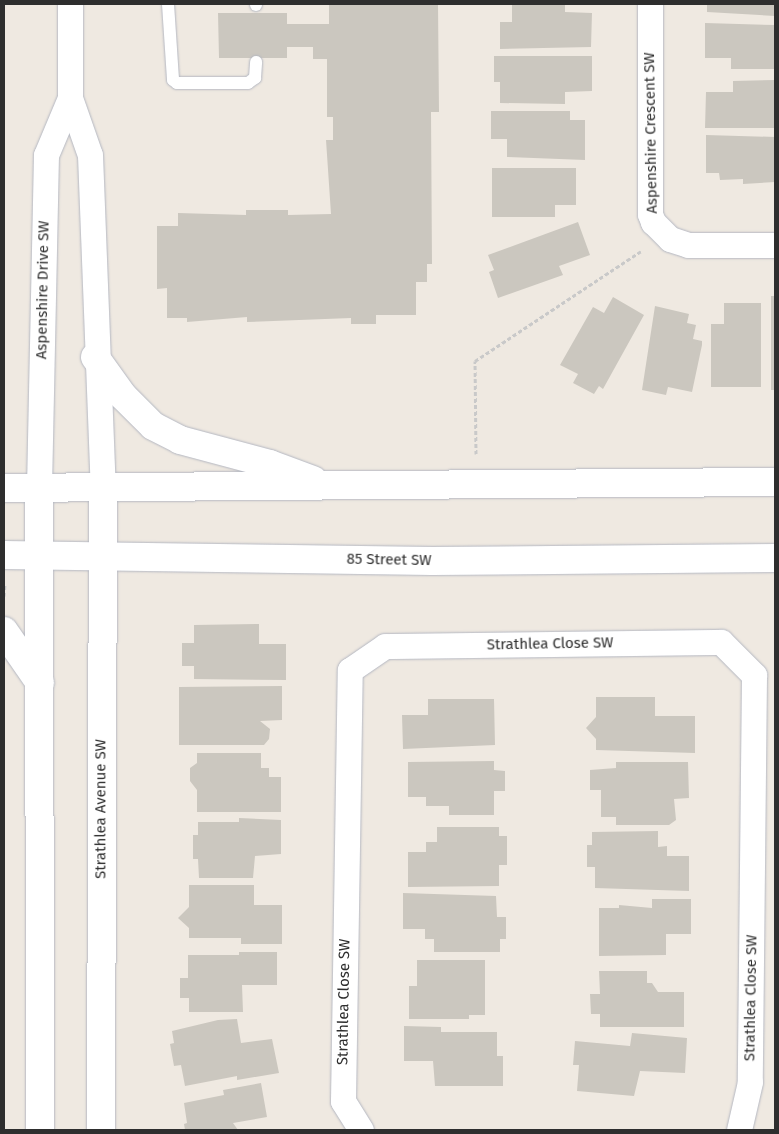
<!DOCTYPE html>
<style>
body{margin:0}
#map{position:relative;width:779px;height:1134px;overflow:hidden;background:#efe9e1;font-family:"Fira Sans",sans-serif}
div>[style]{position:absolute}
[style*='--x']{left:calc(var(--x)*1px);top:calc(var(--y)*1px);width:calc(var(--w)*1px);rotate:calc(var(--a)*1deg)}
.building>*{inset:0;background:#cbc7bf;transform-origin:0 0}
.path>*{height:3px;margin-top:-1.5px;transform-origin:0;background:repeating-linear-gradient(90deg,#c9c9c9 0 4px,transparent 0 6.5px)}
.roads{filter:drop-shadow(0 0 1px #b4b7c1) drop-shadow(0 0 1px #b4b7c1)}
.service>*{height:12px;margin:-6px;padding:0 6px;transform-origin:6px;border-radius:6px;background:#fff}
.minor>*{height:25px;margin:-12.5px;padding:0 12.5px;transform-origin:12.5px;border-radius:12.5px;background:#fff}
.tertiary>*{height:28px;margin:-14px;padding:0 14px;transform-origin:14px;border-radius:14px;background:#fff}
.secondary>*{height:28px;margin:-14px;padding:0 14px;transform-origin:14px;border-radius:14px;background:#fff}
span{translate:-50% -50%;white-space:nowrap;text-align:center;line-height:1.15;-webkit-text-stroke:4px #fff;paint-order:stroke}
.street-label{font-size:15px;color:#2e2e2e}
.frame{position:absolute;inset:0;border:5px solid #2e2e2e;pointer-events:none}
</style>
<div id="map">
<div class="building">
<div style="clip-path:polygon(329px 4px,438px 4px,439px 112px,431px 112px,432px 264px,427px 264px,427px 282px,416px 282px,416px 315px,376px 315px,376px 324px,351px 324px,351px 318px,247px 322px,247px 317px,187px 322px,187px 318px,167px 318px,167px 288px,157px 289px,157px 226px,178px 226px,178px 213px,246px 215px,246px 210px,288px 210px,288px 215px,331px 214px,326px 140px,333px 140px,333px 117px,327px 117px,327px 59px,313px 59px,313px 47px,287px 47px,287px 58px,219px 58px,218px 13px,287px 13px,287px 24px,329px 24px)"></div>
<div style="clip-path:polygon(512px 4px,565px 4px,565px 12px,592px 13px,591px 47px,500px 49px,500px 22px,512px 22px)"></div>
<div style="clip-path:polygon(707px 4px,775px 4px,775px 16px,707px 12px)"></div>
<div style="clip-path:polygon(705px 23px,775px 25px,775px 69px,731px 69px,731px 58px,705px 58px)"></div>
<div style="clip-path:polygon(494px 56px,592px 56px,592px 91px,565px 92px,565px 104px,500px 103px,500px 82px,494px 82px)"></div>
<div style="clip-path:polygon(775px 80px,775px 128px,705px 128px,706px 92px,733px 92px,733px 81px)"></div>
<div style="clip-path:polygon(491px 111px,570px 111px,570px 120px,585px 120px,585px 160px,507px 157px,507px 139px,491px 139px)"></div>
<div style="clip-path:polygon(706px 135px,775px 137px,775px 182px,743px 184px,743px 179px,720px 180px,719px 173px,706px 173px)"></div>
<div style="clip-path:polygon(492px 168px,576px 168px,576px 205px,555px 205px,555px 217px,492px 217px)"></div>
<div style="clip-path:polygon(578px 222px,590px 255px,559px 266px,563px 275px,498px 298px,489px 272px,494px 270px,488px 255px)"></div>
<div style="left:771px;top:296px;width:4px;height:94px"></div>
<div style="clip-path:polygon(613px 297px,644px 315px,603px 389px,599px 386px,594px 394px,573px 383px,578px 374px,560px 365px,593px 307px,604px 313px)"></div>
<div style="clip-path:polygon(724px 303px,761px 303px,761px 387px,711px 387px,711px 324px,724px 324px)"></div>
<div style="clip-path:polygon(655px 306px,689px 314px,687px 323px,696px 325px,693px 339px,702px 341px,702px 345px,692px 392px,668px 387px,666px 395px,642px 390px)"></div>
<div style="clip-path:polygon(259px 624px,259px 644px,286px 644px,286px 680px,194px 679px,194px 666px,182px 666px,182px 643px,194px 643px,194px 625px)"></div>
<div style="clip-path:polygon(282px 686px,282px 720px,260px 721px,270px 729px,269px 739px,264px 745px,179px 745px,179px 687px)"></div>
<div style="clip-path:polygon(596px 697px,655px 697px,655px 716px,695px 716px,695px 753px,596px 750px,596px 739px,586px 728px,596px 717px)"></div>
<div style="clip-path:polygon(428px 699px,494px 699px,495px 745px,403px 749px,402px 715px,428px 715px)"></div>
<div style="clip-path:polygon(197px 753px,261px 753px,261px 768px,269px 768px,269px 777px,281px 777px,281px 812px,197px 812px,197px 790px,190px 781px,190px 768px,197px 763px)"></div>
<div style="clip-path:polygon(494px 761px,494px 770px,505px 771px,505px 791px,494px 791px,494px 815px,449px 815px,449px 806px,426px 806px,426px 797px,408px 797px,408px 762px)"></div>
<div style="clip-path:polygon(616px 762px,688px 762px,689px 798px,674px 799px,676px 820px,669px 825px,616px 825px,616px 817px,601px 817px,601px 790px,590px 790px,590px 770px,616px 768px)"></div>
<div style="clip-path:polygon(239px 818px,281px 820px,281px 854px,255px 856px,253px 878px,199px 878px,198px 859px,193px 859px,193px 835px,198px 835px,198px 822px,239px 822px)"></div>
<div style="clip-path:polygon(437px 827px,499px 827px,499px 836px,507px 836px,507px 865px,499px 865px,499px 886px,408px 887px,408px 852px,426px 852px,426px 842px,437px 842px)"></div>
<div style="clip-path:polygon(658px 831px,658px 847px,667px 846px,667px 856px,689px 856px,689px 891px,595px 888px,595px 867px,587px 867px,587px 845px,592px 845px,592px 832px)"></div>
<div style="clip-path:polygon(189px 885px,254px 885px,254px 905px,282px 905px,282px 944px,241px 944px,241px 938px,189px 938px,189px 928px,178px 918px,189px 907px)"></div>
<div style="clip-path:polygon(403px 893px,496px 896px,497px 917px,506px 917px,506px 939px,500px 939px,500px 952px,434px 952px,434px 939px,425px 939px,425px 929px,403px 929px)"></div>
<div style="clip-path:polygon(652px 899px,691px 899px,691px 934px,666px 934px,666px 955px,599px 956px,599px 908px,619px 908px,619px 905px,652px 908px)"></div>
<div style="clip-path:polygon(239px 952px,277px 952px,277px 985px,242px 985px,243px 1012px,189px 1012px,189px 998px,180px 998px,180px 978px,188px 978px,188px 955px,239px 955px)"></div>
<div style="clip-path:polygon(417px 960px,485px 960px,485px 1015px,469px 1015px,469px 1019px,409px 1019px,409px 986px,417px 986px)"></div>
<div style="clip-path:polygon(599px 971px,647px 971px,647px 983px,652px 983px,658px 992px,684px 992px,684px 1027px,600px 1027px,600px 1014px,591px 1014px,590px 994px,600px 994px)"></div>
<div style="clip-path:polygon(237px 1019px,241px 1043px,272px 1039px,279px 1073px,237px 1080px,237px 1076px,185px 1086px,181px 1065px,174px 1066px,170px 1044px,174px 1043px,172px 1031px,218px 1020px)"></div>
<div style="clip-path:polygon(404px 1026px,441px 1027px,441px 1032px,497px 1032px,497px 1056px,503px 1056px,503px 1086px,435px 1086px,433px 1061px,404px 1061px)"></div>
<div style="clip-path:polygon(632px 1033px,687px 1038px,685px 1073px,640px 1071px,634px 1096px,577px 1091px,579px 1065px,573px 1065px,575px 1041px,630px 1046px)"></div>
<div style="clip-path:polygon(261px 1083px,267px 1117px,233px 1123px,238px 1130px,185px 1130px,184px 1124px,187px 1123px,184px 1103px,224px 1095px,223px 1090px)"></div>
</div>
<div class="path">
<div style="--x:476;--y:454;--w:93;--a:-90.6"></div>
<div style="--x:475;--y:361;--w:199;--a:-33.5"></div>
<div style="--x:4;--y:596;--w:11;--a:-85"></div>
</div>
<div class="roads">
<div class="service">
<div style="--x:168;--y:4;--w:76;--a:86.2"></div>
<div style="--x:173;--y:80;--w:5;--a:37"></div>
<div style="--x:177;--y:83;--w:71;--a:0"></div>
<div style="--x:248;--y:83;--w:9;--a:-36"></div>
<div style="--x:255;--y:78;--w:16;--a:-86"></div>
<div style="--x:256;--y:5;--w:1;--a:-90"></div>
</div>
<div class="minor">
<div style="--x:70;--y:4;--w:94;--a:90"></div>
<div style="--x:70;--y:98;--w:60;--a:70.7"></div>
<div style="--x:90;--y:155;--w:332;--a:87.8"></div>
<div style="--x:650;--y:4;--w:210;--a:90"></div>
<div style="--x:650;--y:214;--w:9;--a:69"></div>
<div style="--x:653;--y:222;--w:24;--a:45"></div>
<div style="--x:670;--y:239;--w:19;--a:18"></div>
<div style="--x:688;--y:245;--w:87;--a:0"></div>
<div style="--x:39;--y:488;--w:333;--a:-88.8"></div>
<div style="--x:46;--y:155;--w:62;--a:-67.2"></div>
<div style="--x:361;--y:1130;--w:34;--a:-122"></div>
<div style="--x:343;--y:1101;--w:431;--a:-89.1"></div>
<div style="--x:350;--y:670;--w:42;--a:-34.4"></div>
<div style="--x:385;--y:646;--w:336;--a:-0.7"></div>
<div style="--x:721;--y:642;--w:47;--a:45"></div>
<div style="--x:754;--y:675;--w:407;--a:90.6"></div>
<div style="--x:750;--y:1082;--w:49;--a:102.9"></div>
</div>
<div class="tertiary">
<div style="--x:39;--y:488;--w:642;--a:89.91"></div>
<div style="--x:101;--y:1130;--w:643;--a:-89.82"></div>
</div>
<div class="secondary">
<div style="--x:95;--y:357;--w:48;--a:54.3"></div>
<div style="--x:123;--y:396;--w:42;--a:45"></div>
<div style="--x:153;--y:426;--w:30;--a:27"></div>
<div style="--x:180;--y:440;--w:93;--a:14.9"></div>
<div style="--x:270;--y:464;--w:46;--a:20.4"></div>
<div style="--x:4;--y:488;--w:771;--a:-0.45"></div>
<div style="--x:4;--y:555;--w:428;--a:0.8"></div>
<div style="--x:432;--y:561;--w:343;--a:-0.5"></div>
<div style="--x:4;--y:631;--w:63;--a:55.3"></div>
</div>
</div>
<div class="street-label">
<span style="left:651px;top:133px;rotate:-91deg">Aspenshire Crescent SW</span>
<span style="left:43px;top:290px;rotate:-89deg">Aspenshire Drive SW</span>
<span style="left:389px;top:560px;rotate:1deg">85 Street SW</span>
<span style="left:550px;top:644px;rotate:-1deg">Strathlea Close SW</span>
<span style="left:101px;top:809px;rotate:-90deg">Strathlea Avenue SW</span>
<span style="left:751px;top:998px;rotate:-89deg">Strathlea Close SW</span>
<span style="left:344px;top:1002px;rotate:-89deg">Strathlea Close SW</span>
</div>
<div class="frame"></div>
</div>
